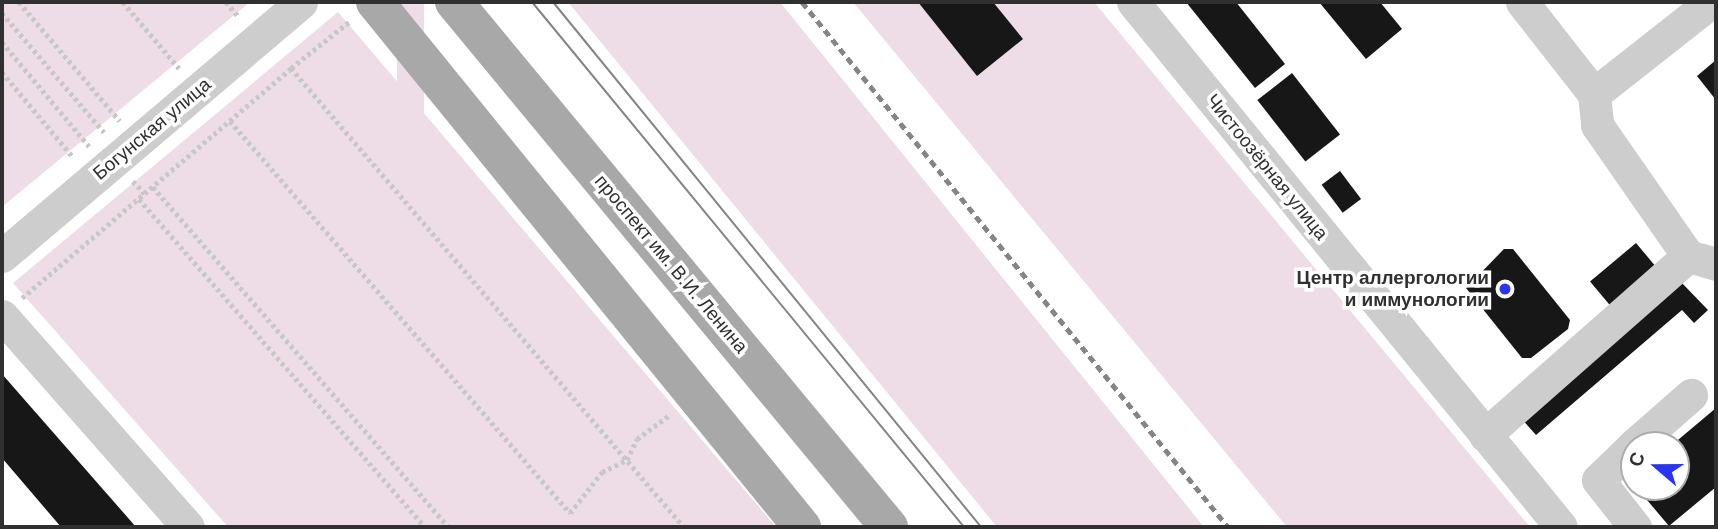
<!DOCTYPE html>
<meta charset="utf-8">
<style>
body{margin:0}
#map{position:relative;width:1718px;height:529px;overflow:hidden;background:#fff;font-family:Arial,sans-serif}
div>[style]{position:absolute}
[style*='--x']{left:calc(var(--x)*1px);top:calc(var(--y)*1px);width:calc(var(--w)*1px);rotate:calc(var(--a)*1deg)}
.green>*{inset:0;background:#eedde6;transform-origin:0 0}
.building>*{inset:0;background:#171717;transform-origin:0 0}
.path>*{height:4.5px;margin-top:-2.25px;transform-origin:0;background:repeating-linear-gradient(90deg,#c7c7c7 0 3.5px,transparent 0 7px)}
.minor>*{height:33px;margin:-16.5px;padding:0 16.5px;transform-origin:16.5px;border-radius:16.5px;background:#cdcdcd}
.major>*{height:38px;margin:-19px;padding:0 19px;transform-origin:19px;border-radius:19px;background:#a8a8a8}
.tram>*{height:2px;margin:-1px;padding:0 1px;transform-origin:1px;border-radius:1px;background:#858585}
.rail>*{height:5px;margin-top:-2.5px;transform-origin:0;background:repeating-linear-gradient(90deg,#858585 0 7px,transparent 0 12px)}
.dots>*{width:19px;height:19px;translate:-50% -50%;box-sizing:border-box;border:4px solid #fff;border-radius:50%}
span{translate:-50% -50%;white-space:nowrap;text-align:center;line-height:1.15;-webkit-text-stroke:7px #fff;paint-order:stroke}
.street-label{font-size:19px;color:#303030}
.poi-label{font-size:19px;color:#303030;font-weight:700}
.right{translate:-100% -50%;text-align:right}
.frame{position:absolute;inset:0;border:4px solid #303030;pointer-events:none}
.north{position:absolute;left:1620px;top:431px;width:70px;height:70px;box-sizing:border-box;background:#fff;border:2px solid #acacac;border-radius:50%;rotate:290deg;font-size:19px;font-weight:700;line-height:28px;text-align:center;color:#303030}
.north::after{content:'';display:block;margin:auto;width:24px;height:32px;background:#2a35ef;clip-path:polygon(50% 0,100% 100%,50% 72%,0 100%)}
</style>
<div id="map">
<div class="green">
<div style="clip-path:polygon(2px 2px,250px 2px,2px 207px)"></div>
<div style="left:397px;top:2px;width:27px;height:679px"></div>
<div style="clip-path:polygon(568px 2px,780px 2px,1204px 527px,997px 527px)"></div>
<div style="clip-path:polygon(853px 2px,1094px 2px,1530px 527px,1287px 527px)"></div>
<div style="clip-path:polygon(338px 12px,776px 527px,228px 527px,13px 283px)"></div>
</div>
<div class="building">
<div style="clip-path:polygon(918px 2px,993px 2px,1023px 39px,977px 76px)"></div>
<div style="clip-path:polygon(1186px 2px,1236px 2px,1285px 64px,1255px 88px)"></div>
<div style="clip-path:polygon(1319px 2px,1380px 2px,1402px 29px,1366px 59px)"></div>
<div style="clip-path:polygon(1716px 60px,1716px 100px,1697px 76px)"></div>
<div style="left:1292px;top:73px;width:78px;height:44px;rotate:52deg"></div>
<div style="left:1340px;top:171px;width:35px;height:23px;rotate:53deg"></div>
<div style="left:1636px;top:243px;width:31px;height:60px;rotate:50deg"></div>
<div style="clip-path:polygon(1504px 249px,1513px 249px,1570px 320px,1568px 329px,1531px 358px,1522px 358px,1466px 288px)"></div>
<div style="clip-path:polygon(1680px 281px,1708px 310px,1694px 323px,1682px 310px,1536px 435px,1521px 418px)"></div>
<div style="clip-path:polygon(2px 374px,136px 527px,61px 527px,2px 458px)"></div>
<div style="clip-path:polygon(1716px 408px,1716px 487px,1669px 526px,1636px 487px,1676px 487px,1672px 445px)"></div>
</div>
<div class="path">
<div style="--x:19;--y:2;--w:156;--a:49.7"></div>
<div style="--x:123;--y:2;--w:87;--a:49.7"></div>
<div style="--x:226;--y:2;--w:20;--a:49"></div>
<div style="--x:2;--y:13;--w:157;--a:49.4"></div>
<div style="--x:2;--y:42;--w:136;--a:50.1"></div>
<div style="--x:291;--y:68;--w:75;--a:-38.5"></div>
<div style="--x:2;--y:72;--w:111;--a:50.1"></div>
<div style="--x:230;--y:121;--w:519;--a:49.06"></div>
<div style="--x:570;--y:513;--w:52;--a:-52"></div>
<div style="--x:602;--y:472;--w:28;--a:-26"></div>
<div style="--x:627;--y:460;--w:23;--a:-65"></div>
<div style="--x:637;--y:439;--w:42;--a:-36.3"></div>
<div style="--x:133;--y:181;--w:18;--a:47"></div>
<div style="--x:153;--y:187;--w:451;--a:49"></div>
<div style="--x:139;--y:199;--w:435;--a:48.9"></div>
<div style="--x:22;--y:298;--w:354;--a:-40.5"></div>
<div style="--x:291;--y:68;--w:604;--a:49.43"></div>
</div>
<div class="minor">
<div style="--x:1133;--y:2;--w:677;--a:50.81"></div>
<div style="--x:1522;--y:2;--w:117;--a:52"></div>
<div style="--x:1594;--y:94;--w:31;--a:84"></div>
<div style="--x:1597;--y:125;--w:160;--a:55.2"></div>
<div style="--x:1594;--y:94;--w:149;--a:-38.2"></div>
<div style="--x:2;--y:256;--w:392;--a:-40.3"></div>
<div style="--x:2;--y:316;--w:281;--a:48.6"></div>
<div style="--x:1485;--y:435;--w:271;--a:-41.4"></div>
<div style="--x:1688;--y:256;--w:29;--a:16"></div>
<div style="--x:1634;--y:445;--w:50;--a:135.8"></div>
<div style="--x:1598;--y:480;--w:60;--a:51.8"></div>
<div style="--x:1634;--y:445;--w:76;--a:-41.3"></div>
</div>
<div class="major">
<div style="--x:375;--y:2;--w:677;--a:50.88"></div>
<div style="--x:454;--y:2;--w:682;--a:50.36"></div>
</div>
<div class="tram">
<div style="--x:532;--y:2;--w:680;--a:50.55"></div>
<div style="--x:553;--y:2;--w:677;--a:50.81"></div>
</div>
<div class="rail">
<div style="--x:802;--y:2;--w:676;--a:50.94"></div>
</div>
<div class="dots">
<div style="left:1505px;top:289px;background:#2a35ef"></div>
</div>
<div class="street-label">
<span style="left:152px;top:129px;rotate:-40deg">Богунская улица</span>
<span style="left:1267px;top:167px;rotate:51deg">Чистоозёрная улица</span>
<span style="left:671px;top:264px;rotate:50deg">проспект им. В.И. Ленина</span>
</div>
<div class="poi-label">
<span class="right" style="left:1489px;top:289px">Центр аллергологии<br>и иммунологии</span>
</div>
<div class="frame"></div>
<div class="north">С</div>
</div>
